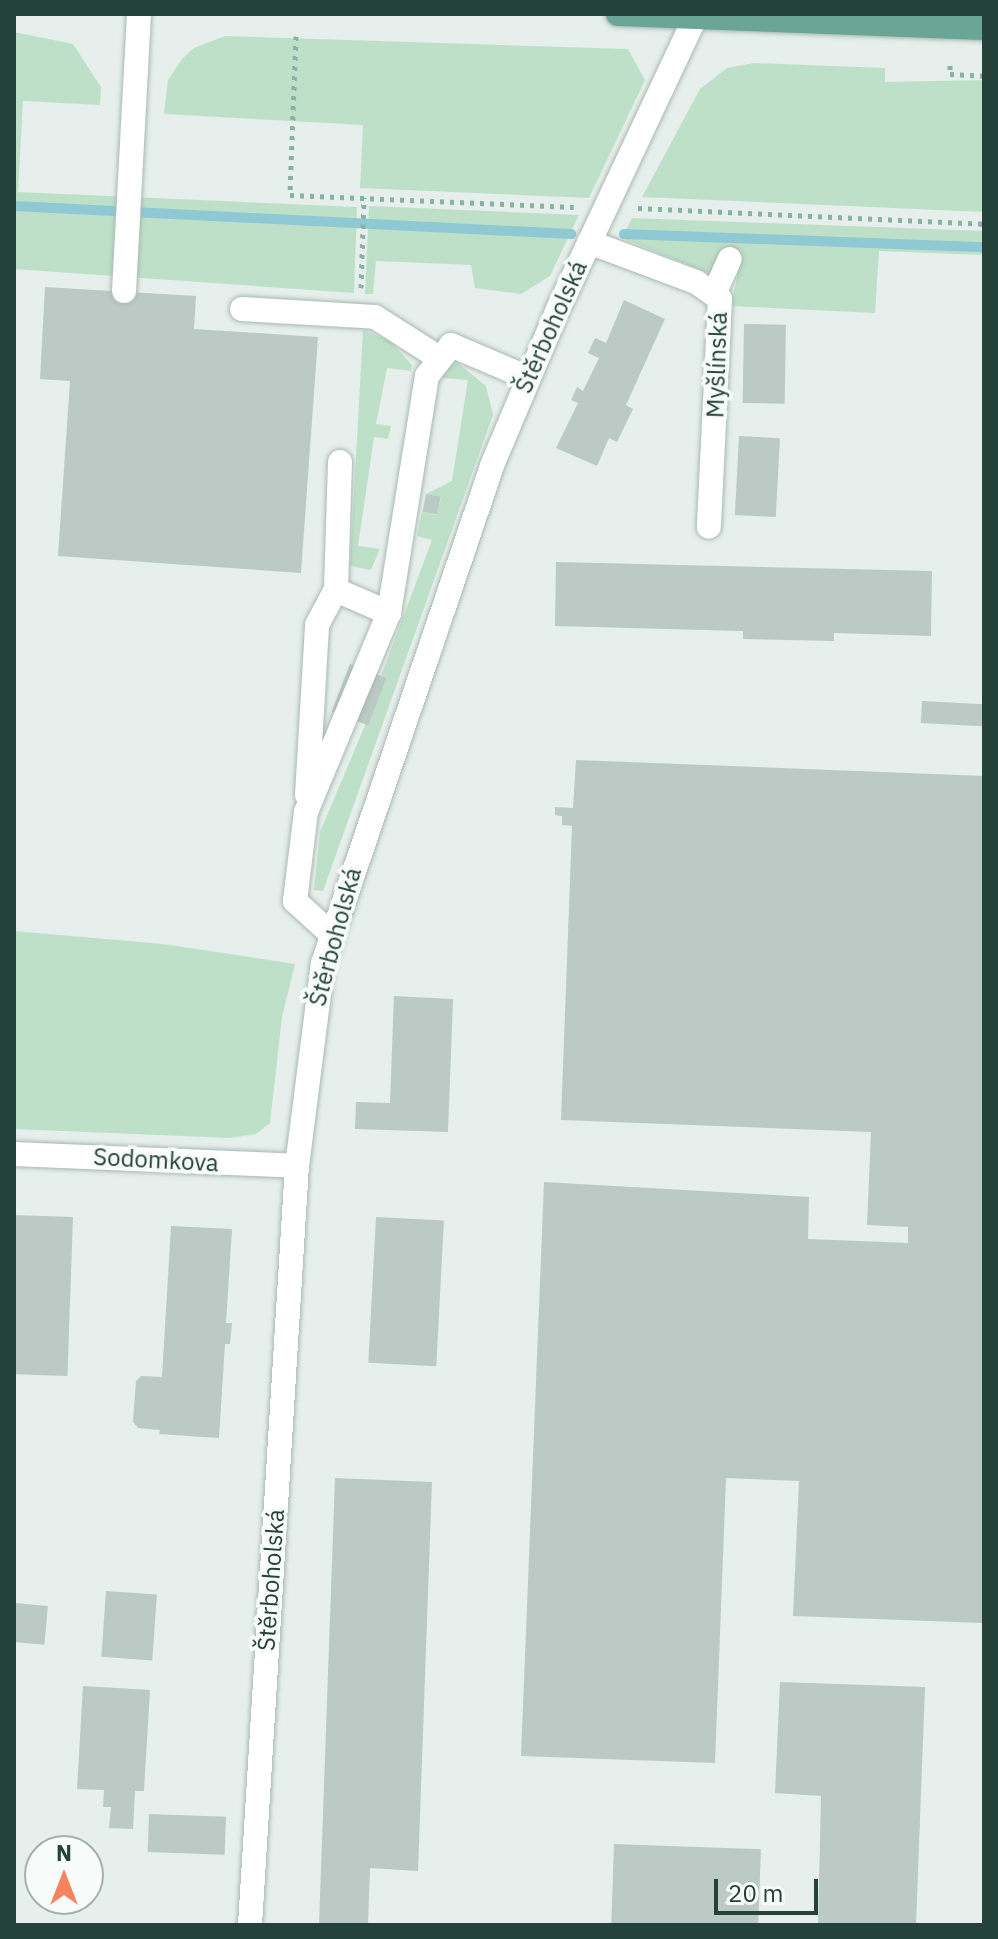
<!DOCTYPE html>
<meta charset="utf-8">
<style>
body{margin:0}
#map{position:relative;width:998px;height:1939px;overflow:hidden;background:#e6efeb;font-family:"IBM Plex Sans",sans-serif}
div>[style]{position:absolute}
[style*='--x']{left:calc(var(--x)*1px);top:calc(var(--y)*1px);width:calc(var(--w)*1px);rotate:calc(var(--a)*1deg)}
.green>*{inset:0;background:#bfe0c8}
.stream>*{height:10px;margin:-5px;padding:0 5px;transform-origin:5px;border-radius:5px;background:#8ec9d4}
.building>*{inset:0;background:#bbcac4;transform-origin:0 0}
.path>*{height:5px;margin-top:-2.5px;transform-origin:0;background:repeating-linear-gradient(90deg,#86b3a5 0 4px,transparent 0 10px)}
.roads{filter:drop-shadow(0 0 2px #a8b8b2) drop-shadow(0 0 2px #a8b8b2)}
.minor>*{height:24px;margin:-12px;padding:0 12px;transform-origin:12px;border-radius:12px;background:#fff}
.major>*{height:24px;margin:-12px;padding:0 12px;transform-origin:12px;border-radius:12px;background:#6aa596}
span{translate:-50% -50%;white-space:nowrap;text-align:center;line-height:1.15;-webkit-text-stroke:7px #f7fbf9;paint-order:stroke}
.street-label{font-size:24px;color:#24423a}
.frame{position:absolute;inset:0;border:16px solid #24423a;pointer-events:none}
.north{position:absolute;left:24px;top:1835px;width:80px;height:80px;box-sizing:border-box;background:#f7fbf9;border:2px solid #a3b1ad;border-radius:50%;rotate:0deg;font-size:22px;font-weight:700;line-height:32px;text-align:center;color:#24423a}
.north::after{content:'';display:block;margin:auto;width:28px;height:36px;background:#f4845f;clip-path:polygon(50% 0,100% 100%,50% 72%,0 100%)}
.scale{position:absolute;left:714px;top:1879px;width:104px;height:36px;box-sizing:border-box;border:4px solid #24423a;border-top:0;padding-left:10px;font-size:24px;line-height:28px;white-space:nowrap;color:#24423a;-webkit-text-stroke:6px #f7fbf9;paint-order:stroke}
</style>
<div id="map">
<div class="green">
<div style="clip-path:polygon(14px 32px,73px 44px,101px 87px,100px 105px,23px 101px,18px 192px,357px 207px,354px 293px,14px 269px)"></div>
<div style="clip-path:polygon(225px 36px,628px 49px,645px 80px,589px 198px,360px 188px,363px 125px,164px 114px,168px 80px,182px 59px,194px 48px)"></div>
<div style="clip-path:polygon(754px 63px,885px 68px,885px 82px,984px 80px,984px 212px,642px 197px,700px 89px,727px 68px)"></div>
<div style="clip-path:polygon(369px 206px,579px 215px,550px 276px,521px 294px,475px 288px,471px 265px,376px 261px,373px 294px,365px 294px)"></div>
<div style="clip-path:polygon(632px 218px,984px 231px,984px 255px,879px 251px,875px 313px,731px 306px,741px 259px,708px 273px,622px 238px)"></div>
<div style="clip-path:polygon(363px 330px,390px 341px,412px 365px,411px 371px,387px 368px,376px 424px,391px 426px,388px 439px,374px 437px,358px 546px,380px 549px,371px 570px,350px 566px)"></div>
<div style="clip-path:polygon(458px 363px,486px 386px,493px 415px,323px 891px,314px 890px,320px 832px,385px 678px,381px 676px,432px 540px,417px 536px,422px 512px,437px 515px,441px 498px,426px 494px,452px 481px,468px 380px,442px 378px,449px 365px)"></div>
<div style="clip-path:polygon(14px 931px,163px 944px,295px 964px,282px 1017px,270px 1123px,256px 1134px,230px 1138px,14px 1129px)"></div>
</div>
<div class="stream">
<div style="--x:14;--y:206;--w:558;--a:2.88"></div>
<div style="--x:624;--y:234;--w:360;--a:2.1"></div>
</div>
<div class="building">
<div style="clip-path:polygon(45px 287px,196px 296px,194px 329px,318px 337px,301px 573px,58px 556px,70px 381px,40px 379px)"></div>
<div style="clip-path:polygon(624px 300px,665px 319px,626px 405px,633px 409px,617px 442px,609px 438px,597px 466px,556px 448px,578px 403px,571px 400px,577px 387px,583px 391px,599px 358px,588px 353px,595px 338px,606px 343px)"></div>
<div style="left:744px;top:324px;width:42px;height:79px;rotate:1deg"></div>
<div style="left:739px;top:436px;width:41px;height:79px;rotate:3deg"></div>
<div style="left:426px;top:494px;width:15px;height:18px;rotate:11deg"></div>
<div style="clip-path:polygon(556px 562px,932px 571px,931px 636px,834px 633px,834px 641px,743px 639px,743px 631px,555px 626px)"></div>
<div style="left:350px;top:664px;width:39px;height:51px;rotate:21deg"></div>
<div style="left:922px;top:701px;width:62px;height:22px;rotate:3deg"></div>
<div style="clip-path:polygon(576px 760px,984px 776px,984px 1623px,793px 1616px,799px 1481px,726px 1478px,715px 1763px,521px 1756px,544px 1182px,809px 1197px,808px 1239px,908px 1243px,908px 1227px,867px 1225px,871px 1132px,561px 1120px,572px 826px,562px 825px,562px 816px,555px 815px,555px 807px,573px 808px)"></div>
<div style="clip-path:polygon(394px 996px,453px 999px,448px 1132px,355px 1129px,356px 1102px,390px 1103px)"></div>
<div style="left:14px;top:1215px;width:59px;height:159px;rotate:2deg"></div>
<div style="left:376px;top:1217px;width:68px;height:146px;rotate:3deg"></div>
<div style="clip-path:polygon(171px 1226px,232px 1229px,226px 1323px,232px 1323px,230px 1344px,225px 1344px,219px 1438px,159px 1434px,160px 1430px,138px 1428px,133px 1422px,136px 1381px,141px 1376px,162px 1377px)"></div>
<div style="clip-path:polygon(335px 1478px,432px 1482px,418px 1871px,370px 1868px,368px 1925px,319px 1925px)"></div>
<div style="left:106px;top:1591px;width:51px;height:66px;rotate:4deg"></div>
<div style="left:14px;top:1603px;width:34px;height:39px;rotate:5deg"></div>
<div style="clip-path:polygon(780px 1682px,925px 1687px,916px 1925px,818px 1925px,821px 1796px,775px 1793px)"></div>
<div style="clip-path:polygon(83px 1686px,150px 1690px,144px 1791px,135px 1791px,133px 1829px,109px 1828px,111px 1807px,103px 1807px,104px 1790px,77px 1789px)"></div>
<div style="left:149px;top:1814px;width:77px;height:38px;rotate:2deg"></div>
<div style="left:614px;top:1844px;width:147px;height:81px;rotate:2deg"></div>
</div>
<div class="path">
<div style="--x:296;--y:36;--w:159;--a:92.2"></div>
<div style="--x:290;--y:195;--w:284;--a:2.4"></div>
<div style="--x:950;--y:65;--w:9;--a:90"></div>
<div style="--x:950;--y:74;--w:34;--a:3"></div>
<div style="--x:638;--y:208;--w:346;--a:2.6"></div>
<div style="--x:361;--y:288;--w:91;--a:-88.1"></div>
</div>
<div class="roads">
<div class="minor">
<div style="--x:589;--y:242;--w:114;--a:20.5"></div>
<div style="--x:696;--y:282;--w:29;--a:35"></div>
<div style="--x:720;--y:299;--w:228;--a:92.8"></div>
<div style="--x:124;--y:291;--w:277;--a:-86.9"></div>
<div style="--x:715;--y:292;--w:36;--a:-66"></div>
<div style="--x:242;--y:309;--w:133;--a:3.4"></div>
<div style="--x:375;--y:317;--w:76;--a:32.6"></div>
<div style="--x:340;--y:462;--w:128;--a:91.8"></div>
<div style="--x:336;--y:590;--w:58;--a:23.5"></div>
<div style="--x:307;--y:795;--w:170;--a:-86.6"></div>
<div style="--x:317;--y:625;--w:40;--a:-62"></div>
<div style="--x:331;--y:934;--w:49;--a:-137.5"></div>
<div style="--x:295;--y:901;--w:90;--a:-83"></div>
<div style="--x:306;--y:812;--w:216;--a:-67.4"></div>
<div style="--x:389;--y:613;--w:240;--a:-80.9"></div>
<div style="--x:427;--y:376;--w:39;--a:-52"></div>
<div style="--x:451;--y:345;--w:84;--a:23.2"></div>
<div style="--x:14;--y:1154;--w:283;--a:2.4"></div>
<div style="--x:250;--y:1925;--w:760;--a:-86.46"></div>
<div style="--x:297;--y:1166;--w:205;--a:-82.7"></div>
<div style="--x:323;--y:963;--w:528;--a:-71.22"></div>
<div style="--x:493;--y:463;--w:167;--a:-67.1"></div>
<div style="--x:558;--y:309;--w:326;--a:-64.8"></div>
</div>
<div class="major">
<div style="--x:618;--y:14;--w:366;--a:2.2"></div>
</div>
</div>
<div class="street-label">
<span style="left:551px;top:327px;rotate:-66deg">Štěrboholská</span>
<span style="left:717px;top:365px;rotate:-88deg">Myšlínská</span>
<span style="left:335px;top:937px;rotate:-75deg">Štěrboholská</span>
<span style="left:156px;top:1160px;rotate:3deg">Sodomkova</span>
<span style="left:271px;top:1580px;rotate:-86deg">Štěrboholská</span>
</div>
<div class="frame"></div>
<div class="north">N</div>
<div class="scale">20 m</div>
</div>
